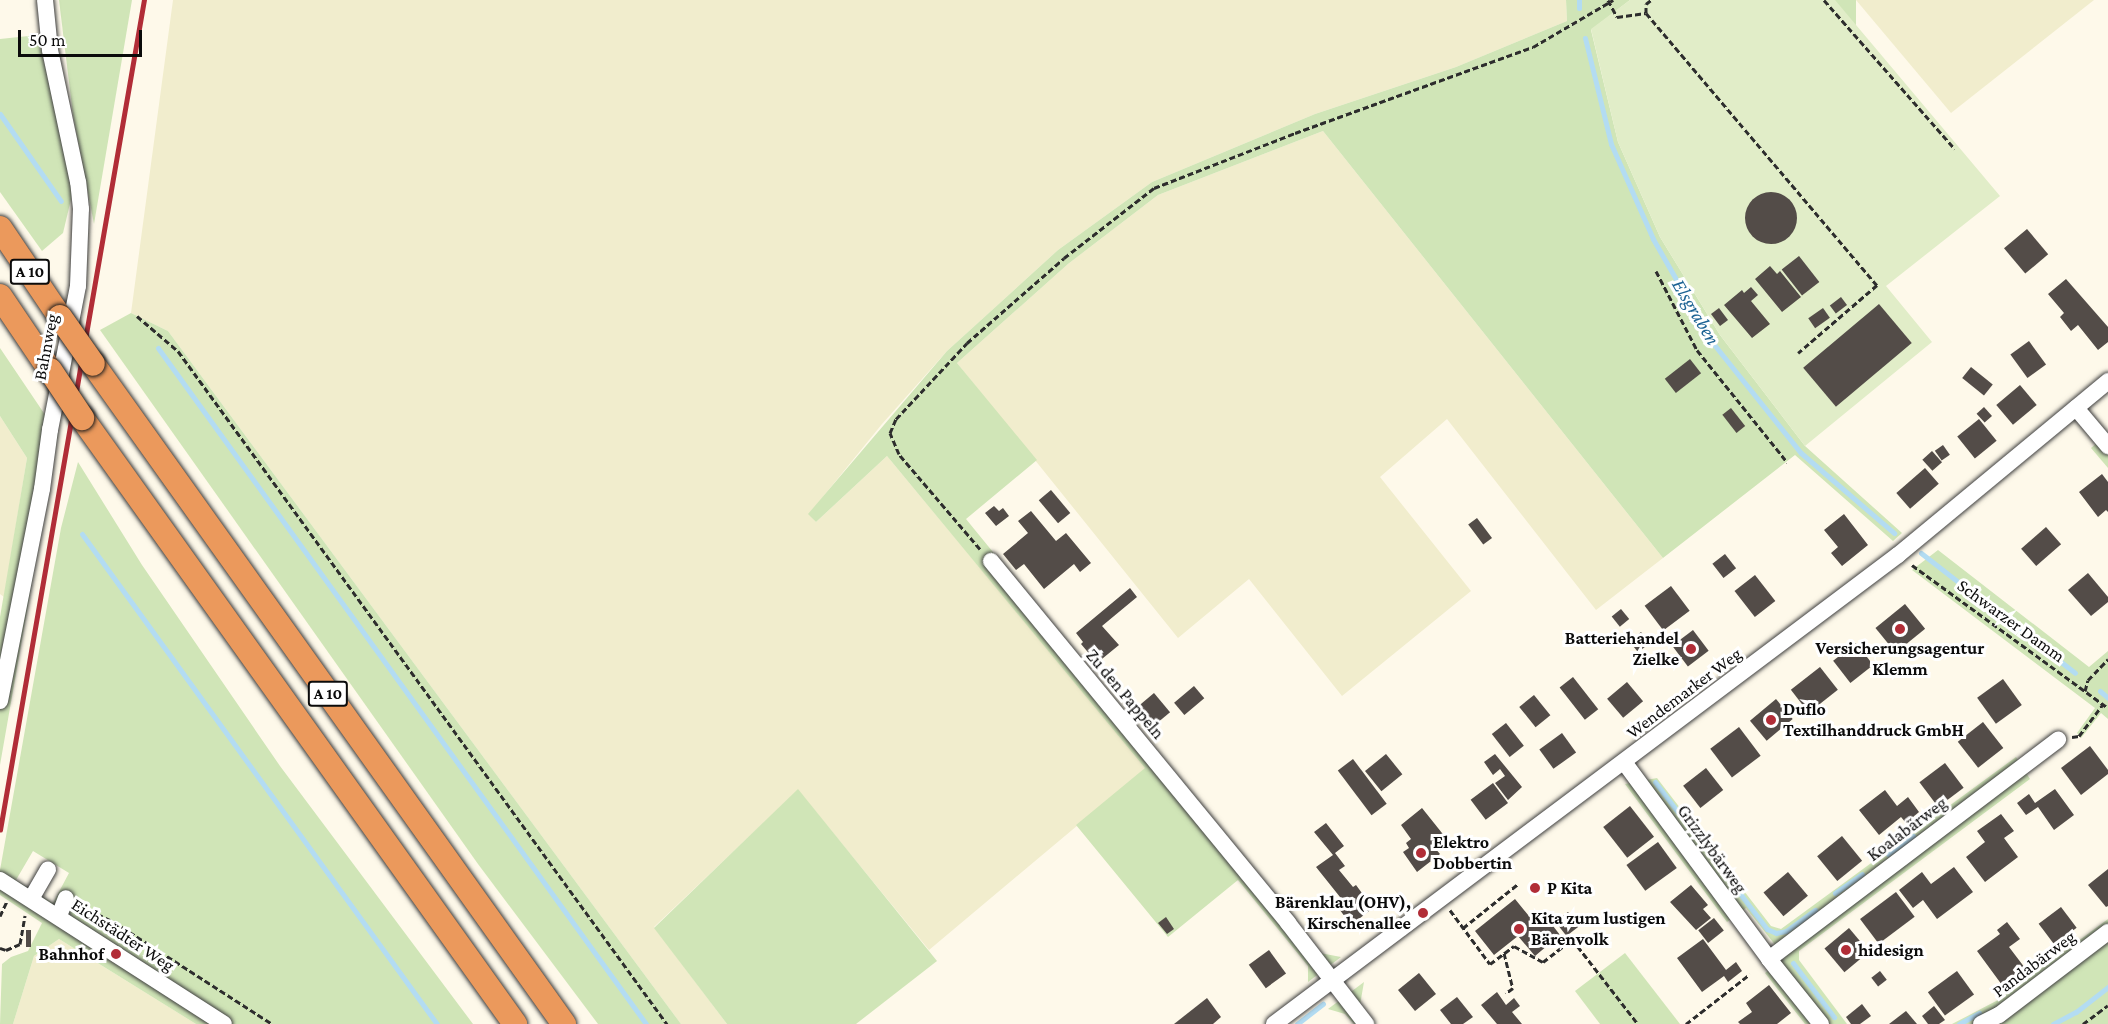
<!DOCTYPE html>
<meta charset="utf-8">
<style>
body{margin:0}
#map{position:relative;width:2108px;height:1024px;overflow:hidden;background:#fef9ea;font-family:"Crimson Pro",serif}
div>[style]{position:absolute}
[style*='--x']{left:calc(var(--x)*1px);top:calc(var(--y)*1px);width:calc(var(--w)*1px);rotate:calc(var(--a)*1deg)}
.farmland>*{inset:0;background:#f1edcd}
.green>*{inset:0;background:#d0e5b7;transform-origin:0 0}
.pitch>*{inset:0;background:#e1edc8}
.stream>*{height:5px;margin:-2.5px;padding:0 2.5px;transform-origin:2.5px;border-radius:2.5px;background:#b3dcf2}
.building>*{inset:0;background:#534c48;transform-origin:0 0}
.round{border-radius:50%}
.path>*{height:3px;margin-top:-1.5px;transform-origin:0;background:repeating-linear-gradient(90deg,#2d2d2d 0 6px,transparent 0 9px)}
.roads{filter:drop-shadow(0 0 2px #3e3e3e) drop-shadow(0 0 2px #3e3e3e)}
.minor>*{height:16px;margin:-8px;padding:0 8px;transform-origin:8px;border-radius:8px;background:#fff}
.highway>*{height:24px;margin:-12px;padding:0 12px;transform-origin:12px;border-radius:12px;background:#eb995c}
.rail>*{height:4.5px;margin:-2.25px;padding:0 2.25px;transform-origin:2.25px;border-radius:2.25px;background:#b12d37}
.bridges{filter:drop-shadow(0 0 2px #1c1c1c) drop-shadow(0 0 2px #1c1c1c)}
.highway-bridge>*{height:24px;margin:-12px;padding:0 12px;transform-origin:12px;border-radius:12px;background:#eb995c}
.dots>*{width:16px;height:16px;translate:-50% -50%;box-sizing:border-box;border:3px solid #fff;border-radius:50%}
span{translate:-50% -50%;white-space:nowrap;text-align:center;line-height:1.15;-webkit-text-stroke:6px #fff;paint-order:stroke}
.shield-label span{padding:2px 4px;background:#fff;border:2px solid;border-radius:4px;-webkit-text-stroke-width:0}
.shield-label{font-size:16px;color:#0b0b0b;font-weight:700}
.street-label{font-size:18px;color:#0b0b0b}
.poi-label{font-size:18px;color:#0b0b0b;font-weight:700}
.right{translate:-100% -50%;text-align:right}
.left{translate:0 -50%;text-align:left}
.water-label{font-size:20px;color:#1e6494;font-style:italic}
.scale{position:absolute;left:18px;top:30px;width:124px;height:27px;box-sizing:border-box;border:3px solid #0b0b0b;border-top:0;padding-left:8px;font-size:18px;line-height:21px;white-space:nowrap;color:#0b0b0b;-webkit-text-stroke:4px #fff;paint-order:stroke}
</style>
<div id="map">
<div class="farmland">
<div style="clip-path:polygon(173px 0,1566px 0,1567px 21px,1456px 67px,1315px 114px,1152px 182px,1058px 250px,947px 351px,882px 424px,809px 514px,816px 522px,887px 456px,1146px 768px,929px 950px,798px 790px,654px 927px,727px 1024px,681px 1024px,168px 331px,131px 313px)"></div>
<div style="clip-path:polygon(1856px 0,2094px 0,1951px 113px)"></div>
<div style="clip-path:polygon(1323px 131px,1663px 558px,1596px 610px,1447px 419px,1380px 477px,1471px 591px,1342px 696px,1249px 579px,1178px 638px,957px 363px,1068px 264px,1158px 195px)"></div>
<div style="clip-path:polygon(0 416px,27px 458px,4px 597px,0 594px)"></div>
<div style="clip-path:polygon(59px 939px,196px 1024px,13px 1024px,34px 956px)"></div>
</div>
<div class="green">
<div style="clip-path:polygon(59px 0,132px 0,94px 224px,73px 115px)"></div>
<div style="clip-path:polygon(1566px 0,1630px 0,1591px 30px,1618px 142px,1660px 237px,1720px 335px,1805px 446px,1902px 533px,1893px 541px,1795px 455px,1663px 558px,1323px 131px,1158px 195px,1068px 264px,957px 363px,1037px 460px,966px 519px,1320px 953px,1341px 957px,1308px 982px,1308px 966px,1238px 880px,1168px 937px,1076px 825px,1145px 768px,887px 456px,816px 522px,808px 514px,947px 351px,1058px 250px,1152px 182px,1315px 114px,1456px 67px,1567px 21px)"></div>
<div style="left:1835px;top:0;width:21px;height:256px"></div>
<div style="clip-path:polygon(38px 35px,73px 191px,63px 233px,42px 251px,0 192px,0 39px)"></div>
<div style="clip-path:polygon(131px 313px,168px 331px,681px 1024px,598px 1024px,478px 864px,100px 330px)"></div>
<div style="clip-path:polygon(0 348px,58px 434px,0 765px,0 617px,27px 458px,0 416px)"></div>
<div style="clip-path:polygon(2108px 434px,2108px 468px,2091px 448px)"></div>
<div style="clip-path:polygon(evenodd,78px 462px,142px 565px,280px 766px,473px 1024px,196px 1024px,59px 939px,34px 956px,13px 1024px,0 1024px,2px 964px,11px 957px,28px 951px,42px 923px,0 895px,0 870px,61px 528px,78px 462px,33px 851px,69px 873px,53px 903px,16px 880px,33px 851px)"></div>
<div style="clip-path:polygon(1938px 550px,2089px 667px,2108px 651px,2108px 719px,2101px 713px,2081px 738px,2077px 733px,2095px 708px,1912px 570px)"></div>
<div style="clip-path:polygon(2016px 757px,2030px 779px,1799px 951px,1799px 960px,1847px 1024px,1805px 1024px,1765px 973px,1785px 958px,1780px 951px,1746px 908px,1727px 922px,1625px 784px,1657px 778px,1771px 926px,1781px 929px)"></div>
<div style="clip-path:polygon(798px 789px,937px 961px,856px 1024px,727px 1024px,654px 928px)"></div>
<div style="clip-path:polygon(2108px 919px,2108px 1024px,1952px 1024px,2000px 999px)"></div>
<div style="clip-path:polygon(1625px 953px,1680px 1024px,1600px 1024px,1575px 991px)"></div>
<div style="clip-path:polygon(1364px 982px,1360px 1005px,1375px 1024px,1354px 1024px,1345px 1014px,1328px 1009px)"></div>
</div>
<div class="pitch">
<div style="clip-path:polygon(1630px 0,1835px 0,2000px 196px,1886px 286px,1932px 342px,1805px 446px,1720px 335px,1660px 237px,1618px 142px,1591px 29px)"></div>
</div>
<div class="stream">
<div style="--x:1579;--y:0;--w:8;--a:90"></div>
<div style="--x:1585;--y:38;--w:109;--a:76.2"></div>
<div style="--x:1611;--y:144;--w:104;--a:66.1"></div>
<div style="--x:1653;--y:239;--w:119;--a:60.2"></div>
<div style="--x:1712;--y:342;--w:142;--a:51.3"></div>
<div style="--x:1801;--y:453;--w:123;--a:40.7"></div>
<div style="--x:0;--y:114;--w:106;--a:55"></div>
<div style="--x:158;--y:348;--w:834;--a:54.17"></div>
<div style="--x:82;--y:534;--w:605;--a:54.08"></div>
<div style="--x:1921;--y:553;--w:195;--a:37.9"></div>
<div style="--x:2100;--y:691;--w:11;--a:41"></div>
<div style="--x:1655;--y:782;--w:185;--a:52.7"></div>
<div style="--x:1767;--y:929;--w:10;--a:24"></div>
<div style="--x:1776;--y:933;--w:10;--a:-11"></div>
<div style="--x:1786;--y:931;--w:36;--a:-36"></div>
<div style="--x:1888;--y:854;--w:31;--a:-36"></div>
<div style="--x:1835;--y:893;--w:33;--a:-35"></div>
<div style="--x:1793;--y:963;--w:68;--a:52.8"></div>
<div style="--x:1297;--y:1024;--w:33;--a:-38"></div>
<div style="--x:1959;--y:1024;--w:23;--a:-29"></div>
<div style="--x:2053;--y:1024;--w:26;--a:-28"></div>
<div style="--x:2076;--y:1012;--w:41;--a:-38"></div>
</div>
<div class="building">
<div class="round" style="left:1745px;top:192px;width:52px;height:52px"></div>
<div style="left:2027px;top:229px;width:33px;height:30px;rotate:50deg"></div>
<div style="left:1799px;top:256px;width:33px;height:22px;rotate:52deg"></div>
<div style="clip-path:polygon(1770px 266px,1777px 274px,1780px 271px,1801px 297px,1782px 312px,1755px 279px)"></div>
<div style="clip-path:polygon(2066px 279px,2108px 327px,2108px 342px,2098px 350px,2078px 325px,2071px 331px,2060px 317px,2064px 313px,2048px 294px)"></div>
<div style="clip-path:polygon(1751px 287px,1758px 295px,1751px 301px,1770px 324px,1752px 338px,1724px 305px,1742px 290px,1744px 293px)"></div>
<div style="left:1841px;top:297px;width:10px;height:14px;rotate:53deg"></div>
<div style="left:1879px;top:304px;width:51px;height:99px;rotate:50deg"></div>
<div style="left:1719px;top:308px;width:15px;height:10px;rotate:53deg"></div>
<div style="left:1823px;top:308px;width:12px;height:18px;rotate:55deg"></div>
<div style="left:2029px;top:341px;width:29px;height:23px;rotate:54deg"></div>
<div style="left:1690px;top:359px;width:18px;height:32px;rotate:52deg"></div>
<div style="left:1971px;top:367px;width:28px;height:14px;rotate:39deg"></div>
<div style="left:2020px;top:385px;width:26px;height:31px;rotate:50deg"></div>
<div style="left:1984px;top:407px;width:12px;height:10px;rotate:48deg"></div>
<div style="left:1731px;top:408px;width:23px;height:11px;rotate:52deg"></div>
<div style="left:1979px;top:419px;width:28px;height:28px;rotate:51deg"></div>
<div style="left:1943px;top:445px;width:12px;height:10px;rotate:55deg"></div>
<div style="left:1932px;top:451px;width:15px;height:13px;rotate:48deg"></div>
<div style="left:1925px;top:468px;width:21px;height:38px;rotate:49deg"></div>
<div style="clip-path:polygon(2102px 474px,2108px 482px,2108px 512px,2106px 510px,2098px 517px,2079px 492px)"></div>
<div style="left:1051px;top:490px;width:30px;height:16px;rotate:50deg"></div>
<div style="clip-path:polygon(994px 506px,999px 511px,1003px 508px,1009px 516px,996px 526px,985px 513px)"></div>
<div style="clip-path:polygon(1031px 511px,1056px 541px,1066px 533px,1091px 563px,1080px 572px,1074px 564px,1044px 589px,1024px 564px,1016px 570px,1003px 554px,1028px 533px,1018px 521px)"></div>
<div style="clip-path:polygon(1844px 514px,1868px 545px,1842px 566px,1831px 553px,1838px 547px,1824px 530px)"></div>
<div style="left:1477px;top:518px;width:25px;height:11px;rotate:53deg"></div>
<div style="left:2046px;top:527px;width:23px;height:33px;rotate:49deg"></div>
<div style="left:1725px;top:554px;width:18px;height:16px;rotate:52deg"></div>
<div style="clip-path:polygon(2088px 573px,2108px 597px,2108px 602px,2091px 616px,2068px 590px)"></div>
<div style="left:1755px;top:575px;width:33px;height:26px;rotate:52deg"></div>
<div style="left:1671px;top:586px;width:31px;height:33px;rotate:53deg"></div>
<div style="clip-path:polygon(1130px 588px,1137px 597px,1102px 626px,1119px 645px,1097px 663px,1081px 644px,1083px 642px,1076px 633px)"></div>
<div style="left:1905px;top:604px;width:32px;height:38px;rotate:51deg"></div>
<div style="left:1621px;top:609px;width:13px;height:12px;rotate:51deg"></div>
<div style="left:1693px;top:630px;width:26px;height:26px;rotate:53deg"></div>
<div style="left:1641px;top:632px;width:14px;height:15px;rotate:51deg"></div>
<div style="left:1856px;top:643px;width:28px;height:29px;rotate:52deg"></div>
<div style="left:1820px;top:667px;width:29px;height:37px;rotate:52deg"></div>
<div style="left:1573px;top:677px;width:41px;height:17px;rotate:52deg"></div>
<div style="left:2003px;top:679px;width:32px;height:32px;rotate:54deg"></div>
<div style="left:1627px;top:682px;width:25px;height:26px;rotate:50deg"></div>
<div style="left:1194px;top:686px;width:16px;height:26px;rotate:50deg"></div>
<div style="left:1154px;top:693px;width:25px;height:26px;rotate:50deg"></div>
<div style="left:1534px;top:695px;width:26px;height:19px;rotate:51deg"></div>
<div style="left:1776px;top:699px;width:26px;height:34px;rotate:50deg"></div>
<div style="left:1983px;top:722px;width:33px;height:32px;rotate:52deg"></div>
<div style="left:1506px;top:723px;width:29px;height:18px;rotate:52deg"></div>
<div style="left:1739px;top:727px;width:36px;height:36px;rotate:53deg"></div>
<div style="left:1562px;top:733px;width:24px;height:28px;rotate:54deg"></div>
<div style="clip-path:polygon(2090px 746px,2108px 770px,2108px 774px,2081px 795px,2061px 768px)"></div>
<div style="left:1386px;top:754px;width:26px;height:27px;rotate:51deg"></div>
<div style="clip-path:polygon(1495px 754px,1522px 787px,1508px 800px,1495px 783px,1505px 776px,1500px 769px,1493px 775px,1484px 762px)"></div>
<div style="left:1353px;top:759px;width:56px;height:19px;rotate:53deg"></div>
<div style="left:1945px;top:763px;width:31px;height:32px;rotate:53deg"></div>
<div style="left:1706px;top:768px;width:28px;height:29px;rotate:52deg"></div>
<div style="left:1493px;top:783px;width:25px;height:28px;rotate:53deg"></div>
<div style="clip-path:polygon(2055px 789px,2074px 815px,2054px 830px,2038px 807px,2026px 815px,2017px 803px,2029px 794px,2035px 803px)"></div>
<div style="clip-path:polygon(1885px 790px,1897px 806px,1908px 797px,1919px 812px,1906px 823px,1901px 817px,1879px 835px,1859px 810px)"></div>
<div style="left:1630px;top:806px;width:39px;height:34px;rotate:52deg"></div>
<div style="clip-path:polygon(1422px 808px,1446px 838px,1434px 847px,1440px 854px,1417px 872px,1403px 852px,1409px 848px,1406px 843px,1411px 839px,1401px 825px)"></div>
<div style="clip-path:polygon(2001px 814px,2014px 831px,2004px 838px,2018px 857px,1985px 882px,1966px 857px,1985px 842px,1977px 831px)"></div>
<div style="clip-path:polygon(1326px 823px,1344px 846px,1335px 853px,1345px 866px,1339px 870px,1353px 887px,1356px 885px,1373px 908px,1351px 925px,1334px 902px,1340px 897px,1316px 867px,1333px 855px,1314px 832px)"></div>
<div style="left:1842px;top:836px;width:32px;height:32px;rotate:51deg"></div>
<div style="left:1658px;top:842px;width:32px;height:39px;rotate:54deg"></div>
<div style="clip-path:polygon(1954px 867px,1973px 892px,1937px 919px,1923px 900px,1913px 908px,1899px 890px,1922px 872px,1931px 884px)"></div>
<div style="clip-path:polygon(2108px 869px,2108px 906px,2106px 907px,2088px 885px)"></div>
<div style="left:1788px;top:872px;width:31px;height:32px;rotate:50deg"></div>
<div style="clip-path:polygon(1691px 885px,1708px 905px,1703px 909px,1711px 918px,1696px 930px,1670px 902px)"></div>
<div style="left:1896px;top:892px;width:31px;height:45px;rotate:53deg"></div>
<div style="clip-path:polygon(1515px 899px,1533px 921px,1543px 913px,1560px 935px,1535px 956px,1518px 936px,1494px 955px,1475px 931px)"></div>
<div style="left:2061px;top:907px;width:26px;height:28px;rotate:53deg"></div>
<div style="left:1568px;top:912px;width:18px;height:16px;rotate:52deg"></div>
<div style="clip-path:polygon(1166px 917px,1174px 929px,1167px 934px,1158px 923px)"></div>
<div style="left:1714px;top:918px;width:16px;height:20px;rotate:52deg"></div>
<div style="clip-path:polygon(2007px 922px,2020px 939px,2009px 947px,2025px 968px,2002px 985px,1977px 951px,2000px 934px,1997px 930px)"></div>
<div style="left:1849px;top:928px;width:31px;height:32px;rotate:50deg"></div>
<div style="left:26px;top:930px;width:5px;height:17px"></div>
<div style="clip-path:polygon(1703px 939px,1726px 970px,1736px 962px,1742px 971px,1728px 982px,1724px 976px,1702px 992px,1677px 958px)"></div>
<div style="left:1269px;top:950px;width:29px;height:25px;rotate:54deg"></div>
<div style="left:1880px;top:971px;width:11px;height:11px;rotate:52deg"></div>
<div style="left:1957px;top:971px;width:29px;height:36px;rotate:54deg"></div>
<div style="left:1419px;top:973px;width:27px;height:27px;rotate:51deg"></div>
<div style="clip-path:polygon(1769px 985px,1791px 1013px,1777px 1024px,1740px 1024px,1738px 1022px,1752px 1012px,1746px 1003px)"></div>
<div style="clip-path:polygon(1497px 992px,1506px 1005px,1514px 998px,1520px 1006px,1512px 1012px,1522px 1024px,1497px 1024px,1481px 1005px)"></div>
<div style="clip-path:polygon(1457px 997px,1473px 1017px,1463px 1024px,1451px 1024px,1440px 1010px)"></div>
<div style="clip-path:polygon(1207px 998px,1221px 1017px,1213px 1024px,1174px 1024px)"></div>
<div style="clip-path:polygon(1862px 1004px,1871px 1016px,1860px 1024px,1851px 1024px,1846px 1017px)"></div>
<div style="clip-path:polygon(1934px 1006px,1945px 1020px,1939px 1024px,1928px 1024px,1922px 1016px)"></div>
<div style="clip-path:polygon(1906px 1011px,1917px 1024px,1889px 1024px)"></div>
</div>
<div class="path">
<div style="--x:1608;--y:0;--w:19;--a:62"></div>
<div style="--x:1617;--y:17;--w:29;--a:-8"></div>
<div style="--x:1646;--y:13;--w:357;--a:49.7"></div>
<div style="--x:1877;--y:285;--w:104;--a:139.3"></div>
<div style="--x:1824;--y:0;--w:198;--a:48.7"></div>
<div style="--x:1646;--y:13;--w:9;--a:-90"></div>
<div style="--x:1646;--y:4;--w:6;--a:-39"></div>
<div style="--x:1656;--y:271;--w:89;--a:62.6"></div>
<div style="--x:1697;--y:350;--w:144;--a:51.2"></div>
<div style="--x:137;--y:316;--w:54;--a:40.5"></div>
<div style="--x:178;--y:351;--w:832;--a:54"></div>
<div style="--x:980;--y:549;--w:125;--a:-130.5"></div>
<div style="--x:899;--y:454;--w:23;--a:-113"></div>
<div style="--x:890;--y:433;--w:15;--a:-67"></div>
<div style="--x:896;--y:419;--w:104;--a:-46.9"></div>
<div style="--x:967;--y:343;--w:129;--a:-41.2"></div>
<div style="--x:1064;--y:258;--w:114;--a:-37.9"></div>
<div style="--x:1154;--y:188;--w:151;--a:-21.3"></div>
<div style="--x:1295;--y:133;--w:253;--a:-19.9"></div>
<div style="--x:1533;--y:47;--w:93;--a:-30.4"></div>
<div style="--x:1912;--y:565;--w:243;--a:36.1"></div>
<div style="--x:2085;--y:691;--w:11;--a:-75"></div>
<div style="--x:2088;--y:680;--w:29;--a:-46"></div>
<div style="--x:2072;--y:737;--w:7;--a:-8"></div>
<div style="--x:2079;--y:736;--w:40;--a:-53"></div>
<div style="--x:81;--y:906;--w:37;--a:26"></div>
<div style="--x:114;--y:922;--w:188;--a:32.8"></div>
<div style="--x:1450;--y:910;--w:67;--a:53.5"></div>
<div style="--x:1490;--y:964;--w:30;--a:-37"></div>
<div style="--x:1514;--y:946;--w:33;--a:29"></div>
<div style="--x:1543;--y:962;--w:37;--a:-38"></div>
<div style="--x:1572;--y:939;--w:108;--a:52.2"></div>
<div style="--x:0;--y:916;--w:17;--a:-65"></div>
<div style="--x:1463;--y:928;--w:70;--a:-38.7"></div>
<div style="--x:0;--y:948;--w:6;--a:18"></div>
<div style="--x:6;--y:950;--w:15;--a:-23"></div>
<div style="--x:20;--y:944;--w:29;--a:-80"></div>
<div style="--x:1504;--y:953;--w:36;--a:76"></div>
<div style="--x:1513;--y:988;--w:9;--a:144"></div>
<div style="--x:1686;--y:1024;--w:81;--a:-38"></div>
<div style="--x:2083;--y:1024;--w:31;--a:-37"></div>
</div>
<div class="roads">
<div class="minor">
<div style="--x:2076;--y:408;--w:50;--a:49.9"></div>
<div style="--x:991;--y:561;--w:468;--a:50.6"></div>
<div style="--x:1288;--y:923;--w:128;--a:52.3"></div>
<div style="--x:0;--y:701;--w:216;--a:-78.8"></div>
<div style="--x:42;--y:489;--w:60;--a:-82.3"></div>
<div style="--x:50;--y:430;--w:147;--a:-79"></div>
<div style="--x:78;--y:286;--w:77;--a:-87.8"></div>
<div style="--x:81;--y:209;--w:27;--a:-96"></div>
<div style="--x:78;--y:182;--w:135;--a:-102"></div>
<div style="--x:50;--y:50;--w:50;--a:-95.7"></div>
<div style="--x:1624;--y:762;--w:245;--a:53.6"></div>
<div style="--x:0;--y:880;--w:266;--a:32.7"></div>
<div style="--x:31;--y:899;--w:34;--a:-60"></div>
<div style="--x:59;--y:916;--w:19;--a:-69"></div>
<div style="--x:1274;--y:1024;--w:781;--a:-36.93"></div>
<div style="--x:1898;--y:555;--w:273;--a:-39.6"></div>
<div style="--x:1821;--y:1024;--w:83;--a:-128.7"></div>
<div style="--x:1769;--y:959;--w:363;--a:-37.2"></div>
<div style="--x:1981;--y:1024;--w:20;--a:-27"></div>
<div style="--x:1999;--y:1015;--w:137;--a:-37.3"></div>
</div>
<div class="highway">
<div style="--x:0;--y:228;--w:107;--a:56"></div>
<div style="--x:0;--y:296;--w:89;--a:56"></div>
<div style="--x:93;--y:364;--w:811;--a:54.49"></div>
<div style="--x:82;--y:418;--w:745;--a:54.45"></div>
</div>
</div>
<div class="rail">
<div style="--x:0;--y:830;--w:842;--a:-80.16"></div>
</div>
<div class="bridges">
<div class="highway-bridge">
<div style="--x:60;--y:317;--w:57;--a:54.9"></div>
<div style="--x:50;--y:370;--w:58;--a:56.3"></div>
</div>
</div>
<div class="dots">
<div style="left:1900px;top:629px;background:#b12d37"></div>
<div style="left:1691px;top:649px;background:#b12d37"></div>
<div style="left:1771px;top:720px;background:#b12d37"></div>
<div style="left:1421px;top:853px;background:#b12d37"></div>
<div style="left:1535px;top:888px;background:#b12d37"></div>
<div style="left:1423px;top:913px;background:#b12d37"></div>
<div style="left:1519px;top:929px;background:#b12d37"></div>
<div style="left:1846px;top:950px;background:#b12d37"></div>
<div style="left:116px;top:954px;background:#b12d37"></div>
</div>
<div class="shield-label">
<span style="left:30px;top:272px">A 10</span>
<span style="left:328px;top:694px">A 10</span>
</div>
<div class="street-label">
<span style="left:46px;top:347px;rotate:-79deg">Bahnweg</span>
<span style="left:2011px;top:621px;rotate:36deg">Schwarzer Damm</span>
<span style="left:1684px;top:693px;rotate:-37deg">Wendemarker Weg</span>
<span style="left:1125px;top:694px;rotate:50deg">Zu den Pappeln</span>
<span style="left:1907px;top:829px;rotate:-37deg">Koalabärweg</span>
<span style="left:1712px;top:849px;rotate:54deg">Grizzlybärweg</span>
<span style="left:123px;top:935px;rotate:33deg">Eichstädter Weg</span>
<span style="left:2034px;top:964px;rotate:-37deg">Pandabärweg</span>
</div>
<div class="poi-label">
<span class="right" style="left:1679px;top:649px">Batteriehandel<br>Zielke</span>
<span style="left:1900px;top:659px">Versicherungsagentur<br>Klemm</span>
<span class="left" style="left:1783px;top:720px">Duflo<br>Textilhanddruck GmbH</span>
<span class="left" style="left:1433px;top:853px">Elektro<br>Dobbertin</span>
<span class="left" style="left:1547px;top:888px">P Kita</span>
<span class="right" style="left:1411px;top:913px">Bärenklau (OHV),<br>Kirschenallee</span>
<span class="left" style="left:1531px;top:929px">Kita zum lustigen<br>Bärenvolk</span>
<span class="left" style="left:1858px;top:950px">hidesign</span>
<span class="right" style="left:104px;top:954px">Bahnhof</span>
</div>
<div class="water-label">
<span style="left:1696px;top:312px;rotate:59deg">Elsgraben</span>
</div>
<div class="scale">50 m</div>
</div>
